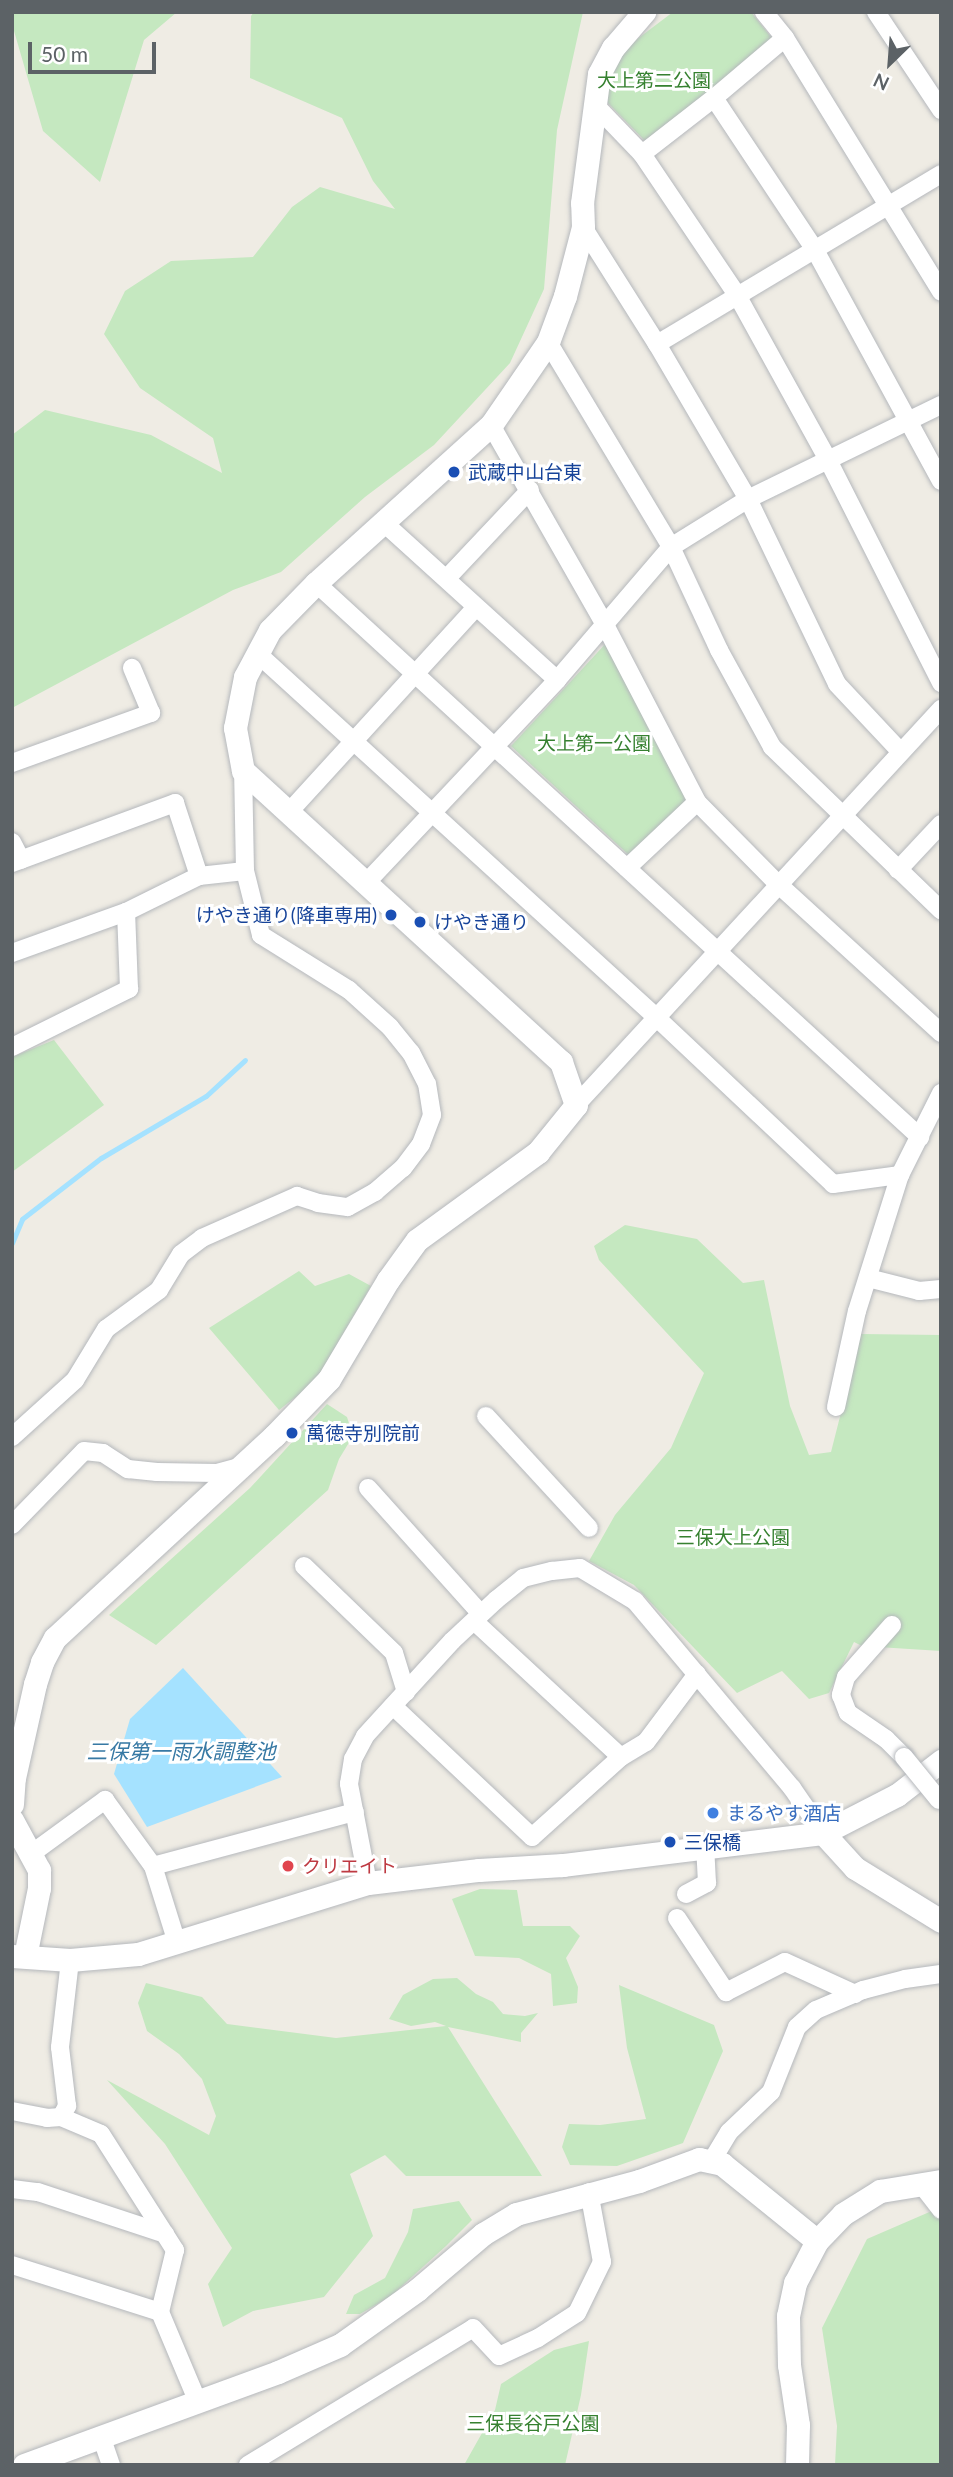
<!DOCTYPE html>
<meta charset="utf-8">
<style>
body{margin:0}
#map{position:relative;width:953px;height:2477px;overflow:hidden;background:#efece4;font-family:Lato,"Noto Sans JP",sans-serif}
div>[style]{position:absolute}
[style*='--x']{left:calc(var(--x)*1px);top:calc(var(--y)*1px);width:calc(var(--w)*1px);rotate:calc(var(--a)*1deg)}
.green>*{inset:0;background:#c5e8c0}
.water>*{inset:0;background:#a5e2ff}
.stream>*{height:5px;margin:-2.5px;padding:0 2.5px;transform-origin:2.5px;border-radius:2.5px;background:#a5e2ff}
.roads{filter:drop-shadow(0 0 2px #b5b8bc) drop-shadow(0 0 2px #b5b8bc)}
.minor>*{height:18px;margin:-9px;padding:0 9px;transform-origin:9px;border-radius:9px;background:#fff}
.tertiary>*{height:23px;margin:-11.5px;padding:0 11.5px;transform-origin:11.5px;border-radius:11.5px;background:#fff}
.bridges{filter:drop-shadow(0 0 2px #b5b8bc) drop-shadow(0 0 2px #b5b8bc)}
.minor-bridge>*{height:18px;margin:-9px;padding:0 9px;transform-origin:9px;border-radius:9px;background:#fff}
.dots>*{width:19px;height:19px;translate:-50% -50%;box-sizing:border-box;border:4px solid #fff;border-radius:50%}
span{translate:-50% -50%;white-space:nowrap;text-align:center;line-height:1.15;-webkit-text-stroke:6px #fff;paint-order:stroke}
.park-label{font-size:19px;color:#368130}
.transit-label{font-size:19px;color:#164399}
.left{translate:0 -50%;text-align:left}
.right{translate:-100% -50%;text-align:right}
.shop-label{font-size:19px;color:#366cbe}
.health-label{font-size:19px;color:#be3a42}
.water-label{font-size:21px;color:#3779a4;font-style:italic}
.frame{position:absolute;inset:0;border:14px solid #5c6266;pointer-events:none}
.north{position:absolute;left:855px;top:28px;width:70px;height:70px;-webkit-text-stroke:5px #fff;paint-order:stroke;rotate:205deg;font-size:19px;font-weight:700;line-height:28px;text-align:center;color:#5c6266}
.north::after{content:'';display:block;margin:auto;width:24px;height:32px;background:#5c6266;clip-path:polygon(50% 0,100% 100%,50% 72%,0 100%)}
.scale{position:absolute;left:28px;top:42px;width:128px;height:32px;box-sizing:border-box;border:4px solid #5c6266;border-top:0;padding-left:9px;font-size:21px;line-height:24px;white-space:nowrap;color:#5c6266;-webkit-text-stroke:5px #fff;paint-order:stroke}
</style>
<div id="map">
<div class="green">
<div style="clip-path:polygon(12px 12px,177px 12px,144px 40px,100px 182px,43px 131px,12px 24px)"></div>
<div style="clip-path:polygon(254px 12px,583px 12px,557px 130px,544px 289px,510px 363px,434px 445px,365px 497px,281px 572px,233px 590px,12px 708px,12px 435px,45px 410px,151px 435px,222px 473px,213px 438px,140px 388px,104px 334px,125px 291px,171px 261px,253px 257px,292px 207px,320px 187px,395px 209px,373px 181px,342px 118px,250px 78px,251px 16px)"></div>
<div style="clip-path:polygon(673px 12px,751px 12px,775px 42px,645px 141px,604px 99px,608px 78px,620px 52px)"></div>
<div style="clip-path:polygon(608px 641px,689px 799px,632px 858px,511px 746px)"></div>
<div style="clip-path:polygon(54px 1040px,104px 1105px,12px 1172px,12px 1057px)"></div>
<div style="clip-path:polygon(625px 1225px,697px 1239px,743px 1283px,764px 1280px,790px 1406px,809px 1455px,831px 1452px,861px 1334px,941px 1335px,941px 1651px,862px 1646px,854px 1642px,829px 1693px,809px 1699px,782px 1671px,737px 1693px,634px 1585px,589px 1561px,615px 1515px,671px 1448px,704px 1373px,599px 1260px,594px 1246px)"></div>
<div style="clip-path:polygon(299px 1271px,315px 1286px,349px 1274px,371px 1286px,315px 1382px,279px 1410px,209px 1328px)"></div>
<div style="clip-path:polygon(327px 1404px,347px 1417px,353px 1436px,339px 1459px,328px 1490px,156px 1645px,109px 1615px,250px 1488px)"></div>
<div style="clip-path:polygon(480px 1889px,517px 1890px,523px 1926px,570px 1926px,580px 1936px,566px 1958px,578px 1987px,577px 2003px,553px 2006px,551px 1974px,519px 1958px,475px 1956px,452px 1899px)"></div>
<div style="clip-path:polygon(457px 1978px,476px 1994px,493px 2002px,503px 2014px,525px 2016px,538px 2013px,521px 2033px,521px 2042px,448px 2027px,542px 2176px,406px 2176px,385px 2155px,350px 2174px,373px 2236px,324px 2297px,253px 2311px,223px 2327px,208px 2284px,232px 2248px,165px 2144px,107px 2080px,209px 2135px,216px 2116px,202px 2079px,179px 2054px,147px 2031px,138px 2003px,146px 1983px,202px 1997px,227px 2024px,336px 2038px,446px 2026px,435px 2022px,411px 2026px,389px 2019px,403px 1995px,433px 1979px)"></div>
<div style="clip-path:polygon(619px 1985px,714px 2025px,723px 2051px,683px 2143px,617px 2166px,570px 2165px,562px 2147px,569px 2124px,600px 2125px,646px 2119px,627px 2048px)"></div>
<div style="clip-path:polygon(459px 2201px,472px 2220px,446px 2246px,391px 2296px,360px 2314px,346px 2314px,354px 2295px,385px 2278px,408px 2232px,413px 2209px)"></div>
<div style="clip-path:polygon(941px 2207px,941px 2465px,835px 2465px,837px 2426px,822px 2328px,867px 2239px)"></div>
<div style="clip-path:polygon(589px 2341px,581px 2395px,565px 2465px,464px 2465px,495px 2410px,501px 2384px,554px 2350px)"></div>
</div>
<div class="water">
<div style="clip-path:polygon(183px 1668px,282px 1777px,147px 1827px,114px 1774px,130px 1719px)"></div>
</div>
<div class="stream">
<div style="--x:12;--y:1243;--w:26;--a:-67"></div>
<div style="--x:22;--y:1219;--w:100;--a:-37.7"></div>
<div style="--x:101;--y:1158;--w:122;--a:-30.6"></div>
<div style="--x:206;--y:1096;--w:53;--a:-42.7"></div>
</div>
<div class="roads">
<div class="minor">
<div style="--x:764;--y:12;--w:33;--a:51"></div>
<div style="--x:785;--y:38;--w:298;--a:58.4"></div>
<div style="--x:876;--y:12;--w:118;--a:56.4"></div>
<div style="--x:714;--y:98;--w:93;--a:-40.2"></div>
<div style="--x:595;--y:105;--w:68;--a:46.2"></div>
<div style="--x:642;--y:154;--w:170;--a:56"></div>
<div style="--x:737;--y:295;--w:191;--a:61.1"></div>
<div style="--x:829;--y:462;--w:248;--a:63.1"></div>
<div style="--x:642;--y:154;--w:91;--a:-37.9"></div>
<div style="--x:714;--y:98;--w:182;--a:56.4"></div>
<div style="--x:815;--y:250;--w:263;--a:61.4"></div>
<div style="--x:583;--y:227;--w:138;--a:57.7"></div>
<div style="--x:657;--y:344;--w:180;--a:59.6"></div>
<div style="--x:748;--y:499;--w:205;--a:64.3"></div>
<div style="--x:837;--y:684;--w:92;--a:46.8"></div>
<div style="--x:548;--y:342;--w:239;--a:59"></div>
<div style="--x:671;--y:547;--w:114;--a:65"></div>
<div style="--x:719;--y:650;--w:111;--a:61.3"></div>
<div style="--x:772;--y:747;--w:235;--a:44"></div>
<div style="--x:657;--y:344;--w:331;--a:-30.9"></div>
<div style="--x:491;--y:425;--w:228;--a:60.3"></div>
<div style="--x:604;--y:623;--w:202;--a:62.5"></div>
<div style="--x:697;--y:802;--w:115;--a:45.4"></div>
<div style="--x:778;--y:884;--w:221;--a:42.4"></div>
<div style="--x:383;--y:522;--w:235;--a:42.2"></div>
<div style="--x:447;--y:578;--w:121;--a:-46.7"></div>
<div style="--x:316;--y:583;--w:820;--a:42.53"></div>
<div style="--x:258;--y:654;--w:540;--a:42.37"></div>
<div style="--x:657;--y:1018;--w:242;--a:43.3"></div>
<div style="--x:833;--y:1184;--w:68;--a:-7.7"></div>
<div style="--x:900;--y:1175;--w:92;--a:-63.4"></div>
<div style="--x:12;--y:763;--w:148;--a:-19.8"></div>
<div style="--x:151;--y:713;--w:49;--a:-112.9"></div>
<div style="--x:289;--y:812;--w:277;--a:-47.6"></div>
<div style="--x:12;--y:842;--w:20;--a:63"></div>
<div style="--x:12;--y:863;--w:174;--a:-20.2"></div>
<div style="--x:175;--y:803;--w:77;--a:71.8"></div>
<div style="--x:627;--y:868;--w:96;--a:-43.3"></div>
<div style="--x:898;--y:870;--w:63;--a:-46.9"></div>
<div style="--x:366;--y:883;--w:279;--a:-46.7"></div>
<div style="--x:557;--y:680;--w:175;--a:-49.4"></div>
<div style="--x:671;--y:547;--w:91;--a:-31.9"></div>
<div style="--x:748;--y:499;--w:215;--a:-26"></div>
<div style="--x:12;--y:953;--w:121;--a:-19.8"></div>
<div style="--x:126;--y:912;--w:81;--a:-26.3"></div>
<div style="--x:199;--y:876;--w:46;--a:-6.2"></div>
<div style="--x:12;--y:1047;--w:131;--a:-26.4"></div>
<div style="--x:129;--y:989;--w:77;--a:-92.2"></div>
<div style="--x:576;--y:1105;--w:539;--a:-47.33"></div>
<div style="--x:868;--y:1278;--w:53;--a:14.3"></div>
<div style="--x:919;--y:1291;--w:22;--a:-5"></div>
<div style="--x:836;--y:1407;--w:98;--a:-77.7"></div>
<div style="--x:857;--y:1311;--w:143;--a:-72.5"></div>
<div style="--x:486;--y:1416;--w:152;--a:47.4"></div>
<div style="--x:12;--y:1437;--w:85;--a:-42.1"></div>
<div style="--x:75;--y:1380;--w:60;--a:-58.7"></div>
<div style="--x:106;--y:1329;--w:66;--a:-36.3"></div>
<div style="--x:159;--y:1290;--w:42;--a:-58.6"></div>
<div style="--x:181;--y:1254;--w:26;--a:-37"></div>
<div style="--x:202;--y:1238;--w:104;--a:-23.9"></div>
<div style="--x:297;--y:1196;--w:22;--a:18"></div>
<div style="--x:318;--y:1203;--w:30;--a:8"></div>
<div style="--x:348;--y:1207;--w:31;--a:-29"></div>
<div style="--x:375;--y:1192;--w:37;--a:-41"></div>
<div style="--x:403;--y:1168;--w:30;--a:-53"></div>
<div style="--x:421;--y:1144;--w:31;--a:-69"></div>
<div style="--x:432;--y:1115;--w:31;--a:-99"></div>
<div style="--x:427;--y:1084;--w:35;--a:-117"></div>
<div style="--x:411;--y:1053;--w:33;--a:-129"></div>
<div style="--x:390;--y:1027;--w:55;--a:-137.9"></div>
<div style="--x:349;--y:990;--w:104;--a:-148"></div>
<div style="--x:261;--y:935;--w:66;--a:-104"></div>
<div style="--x:245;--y:871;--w:100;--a:-91.1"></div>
<div style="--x:368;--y:1488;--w:169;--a:48.1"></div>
<div style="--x:12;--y:1525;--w:103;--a:-45.8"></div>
<div style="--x:84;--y:1451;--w:19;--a:6"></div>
<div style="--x:103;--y:1453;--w:30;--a:33"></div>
<div style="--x:128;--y:1469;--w:29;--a:6"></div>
<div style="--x:157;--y:1472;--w:60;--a:1"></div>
<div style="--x:217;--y:1473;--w:23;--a:-15"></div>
<div style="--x:304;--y:1566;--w:125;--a:44"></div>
<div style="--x:394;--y:1653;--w:41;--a:72.9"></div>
<div style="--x:474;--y:1621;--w:200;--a:42.8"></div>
<div style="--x:892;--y:1625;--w:69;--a:131.5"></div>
<div style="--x:846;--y:1677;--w:19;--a:106"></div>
<div style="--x:841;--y:1695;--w:19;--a:69"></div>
<div style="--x:848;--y:1713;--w:46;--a:34.4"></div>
<div style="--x:886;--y:1739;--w:25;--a:45"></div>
<div style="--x:393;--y:1706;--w:191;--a:43.3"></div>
<div style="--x:532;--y:1837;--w:120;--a:-42"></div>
<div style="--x:621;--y:1757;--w:29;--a:-31"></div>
<div style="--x:646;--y:1742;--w:85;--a:-53.1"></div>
<div style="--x:31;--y:1854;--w:92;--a:-36.1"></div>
<div style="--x:105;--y:1800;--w:82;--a:54"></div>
<div style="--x:153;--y:1866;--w:81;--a:72.7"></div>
<div style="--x:153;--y:1866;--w:209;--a:-15"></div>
<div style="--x:368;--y:1883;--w:101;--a:-100.9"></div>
<div style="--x:349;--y:1784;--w:25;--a:-81"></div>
<div style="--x:353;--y:1759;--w:26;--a:-62"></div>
<div style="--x:365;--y:1736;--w:129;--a:-47.5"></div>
<div style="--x:452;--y:1641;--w:60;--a:-43"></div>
<div style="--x:496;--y:1600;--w:35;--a:-39"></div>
<div style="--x:523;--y:1578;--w:30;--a:-14"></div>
<div style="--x:552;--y:1571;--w:28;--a:-6"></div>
<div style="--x:580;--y:1568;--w:64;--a:31"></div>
<div style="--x:635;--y:1601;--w:244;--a:50"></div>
<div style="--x:792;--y:1788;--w:55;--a:55.4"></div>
<div style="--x:686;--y:1894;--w:24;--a:-28"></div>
<div style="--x:707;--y:1883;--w:37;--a:-93"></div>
<div style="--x:677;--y:1918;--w:89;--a:56.5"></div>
<div style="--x:726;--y:1992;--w:66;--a:-27"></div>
<div style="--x:785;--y:1962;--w:77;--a:24.6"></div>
<div style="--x:12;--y:2111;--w:36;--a:11"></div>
<div style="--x:47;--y:2118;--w:14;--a:-4"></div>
<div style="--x:61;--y:2117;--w:13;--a:-61"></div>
<div style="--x:67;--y:2106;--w:59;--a:-96.8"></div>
<div style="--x:60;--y:2047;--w:88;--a:-83.4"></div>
<div style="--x:61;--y:2117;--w:43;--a:23"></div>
<div style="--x:101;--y:2134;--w:138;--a:57.5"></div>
<div style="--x:175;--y:2250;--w:64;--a:103.6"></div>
<div style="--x:160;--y:2312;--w:95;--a:67.2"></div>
<div style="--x:711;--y:2162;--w:35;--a:-59"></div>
<div style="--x:729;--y:2132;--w:58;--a:-43.6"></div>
<div style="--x:771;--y:2092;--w:70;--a:-68.2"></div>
<div style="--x:797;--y:2027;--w:25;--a:-42"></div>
<div style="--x:816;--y:2010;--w:51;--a:-23.1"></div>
<div style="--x:863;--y:1990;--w:43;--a:-14.7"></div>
<div style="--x:905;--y:1979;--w:36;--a:-8"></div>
<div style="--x:921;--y:2184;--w:33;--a:52"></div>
<div style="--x:12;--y:2189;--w:26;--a:7"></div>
<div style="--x:38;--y:2192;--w:134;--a:18.3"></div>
<div style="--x:12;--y:2265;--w:155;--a:17.6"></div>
<div style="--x:101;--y:2436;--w:31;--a:71"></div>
<div style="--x:248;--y:2465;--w:263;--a:-31.3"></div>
<div style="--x:473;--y:2328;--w:38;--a:47"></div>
<div style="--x:499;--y:2356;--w:43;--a:-24.8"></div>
<div style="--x:538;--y:2338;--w:46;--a:-32.7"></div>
<div style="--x:577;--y:2313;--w:57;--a:-63.9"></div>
<div style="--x:602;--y:2262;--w:71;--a:-100.5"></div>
</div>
<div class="tertiary">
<div style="--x:12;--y:1804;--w:26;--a:-86"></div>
<div style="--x:14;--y:1778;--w:96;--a:-77.4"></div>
<div style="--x:35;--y:1684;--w:23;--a:-72"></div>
<div style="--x:42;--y:1662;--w:27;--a:-62"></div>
<div style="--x:55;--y:1638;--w:298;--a:-42.7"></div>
<div style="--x:274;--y:1436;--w:79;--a:-46"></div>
<div style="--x:329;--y:1379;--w:115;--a:-59.2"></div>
<div style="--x:388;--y:1280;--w:49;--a:-54.1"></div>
<div style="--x:417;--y:1240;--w:150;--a:-36"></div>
<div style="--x:538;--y:1152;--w:60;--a:-51"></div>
<div style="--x:576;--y:1105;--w:46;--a:-109.2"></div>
<div style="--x:561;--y:1062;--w:431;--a:-137.5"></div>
<div style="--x:243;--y:771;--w:44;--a:-100.5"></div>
<div style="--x:235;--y:728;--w:52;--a:-78.9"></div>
<div style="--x:245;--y:677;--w:53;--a:-62"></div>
<div style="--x:270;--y:630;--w:66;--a:-45.6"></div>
<div style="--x:316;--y:583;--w:236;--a:-42.1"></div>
<div style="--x:491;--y:425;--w:101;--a:-55.5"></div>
<div style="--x:548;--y:342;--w:49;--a:-69.7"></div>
<div style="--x:565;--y:296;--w:71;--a:-75.4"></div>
<div style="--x:583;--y:227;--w:24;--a:-92"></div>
<div style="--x:582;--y:203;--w:130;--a:-82.5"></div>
<div style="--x:599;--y:74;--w:30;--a:-62"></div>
<div style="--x:613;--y:48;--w:48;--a:-49.3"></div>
<div style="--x:12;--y:1820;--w:57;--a:61.6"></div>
<div style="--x:39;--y:1870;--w:18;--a:90"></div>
<div style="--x:39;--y:1888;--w:69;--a:101.6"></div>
<div style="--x:823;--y:1833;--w:47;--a:47.6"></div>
<div style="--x:855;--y:1868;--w:101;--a:31.6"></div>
<div style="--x:12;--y:1956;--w:58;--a:3.9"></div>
<div style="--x:70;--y:1960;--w:68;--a:-5"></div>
<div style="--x:138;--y:1954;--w:241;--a:-17.2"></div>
<div style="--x:368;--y:1883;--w:112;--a:-6.7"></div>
<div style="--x:479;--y:1870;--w:84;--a:-3.4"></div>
<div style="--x:563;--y:1865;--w:262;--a:-7"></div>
<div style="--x:823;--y:1833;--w:83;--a:-27.2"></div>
<div style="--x:897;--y:1795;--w:56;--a:-37.7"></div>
<div style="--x:24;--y:2465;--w:270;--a:-20.1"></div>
<div style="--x:278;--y:2372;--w:68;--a:-23.5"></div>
<div style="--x:340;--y:2345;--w:95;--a:-35.5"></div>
<div style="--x:417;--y:2290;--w:87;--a:-40.3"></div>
<div style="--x:483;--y:2234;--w:39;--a:-31"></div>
<div style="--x:516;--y:2214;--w:127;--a:-15"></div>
<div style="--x:639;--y:2181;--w:64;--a:-20.1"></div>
<div style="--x:699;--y:2159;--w:24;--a:12"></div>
<div style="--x:722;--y:2164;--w:122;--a:39"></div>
<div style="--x:797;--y:2465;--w:40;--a:-88.6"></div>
<div style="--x:798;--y:2425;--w:61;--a:-98.5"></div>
<div style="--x:789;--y:2365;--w:49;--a:-91.2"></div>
<div style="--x:788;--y:2316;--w:34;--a:-78"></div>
<div style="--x:795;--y:2283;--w:47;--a:-62.4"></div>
<div style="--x:817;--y:2241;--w:37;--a:-46"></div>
<div style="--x:843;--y:2214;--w:44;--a:-31.9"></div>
<div style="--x:880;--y:2191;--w:62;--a:-9.3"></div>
</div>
</div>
<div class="bridges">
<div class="minor-bridge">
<div style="--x:904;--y:1757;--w:55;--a:50.9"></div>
</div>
</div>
<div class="dots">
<div style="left:454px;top:472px;background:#1a4fb4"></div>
<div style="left:391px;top:915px;background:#1a4fb4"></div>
<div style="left:420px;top:922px;background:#1a4fb4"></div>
<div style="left:292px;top:1433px;background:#1a4fb4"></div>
<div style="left:713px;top:1813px;background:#3f7fe0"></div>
<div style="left:670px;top:1842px;background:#1a4fb4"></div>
<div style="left:288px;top:1866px;background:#e0444e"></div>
</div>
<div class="park-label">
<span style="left:654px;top:80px">大上第二公園</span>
<span style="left:594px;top:743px">大上第一公園</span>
<span style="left:733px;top:1537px">三保大上公園</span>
<span style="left:533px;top:2423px">三保長谷戸公園</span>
</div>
<div class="transit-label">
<span class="left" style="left:468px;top:472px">武蔵中山台東</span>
<span class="right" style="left:377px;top:915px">けやき通り(降車専用)</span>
<span class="left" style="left:434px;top:922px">けやき通り</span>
<span class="left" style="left:306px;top:1433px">萬徳寺別院前</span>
<span class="left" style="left:684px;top:1842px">三保橋</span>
</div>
<div class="shop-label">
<span class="left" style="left:727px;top:1813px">まるやす酒店</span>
</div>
<div class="health-label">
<span class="left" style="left:302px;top:1866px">クリエイト</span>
</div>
<div class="water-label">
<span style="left:181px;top:1751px">三保第一雨水調整池</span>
</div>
<div class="frame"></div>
<div class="north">N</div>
<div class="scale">50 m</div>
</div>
